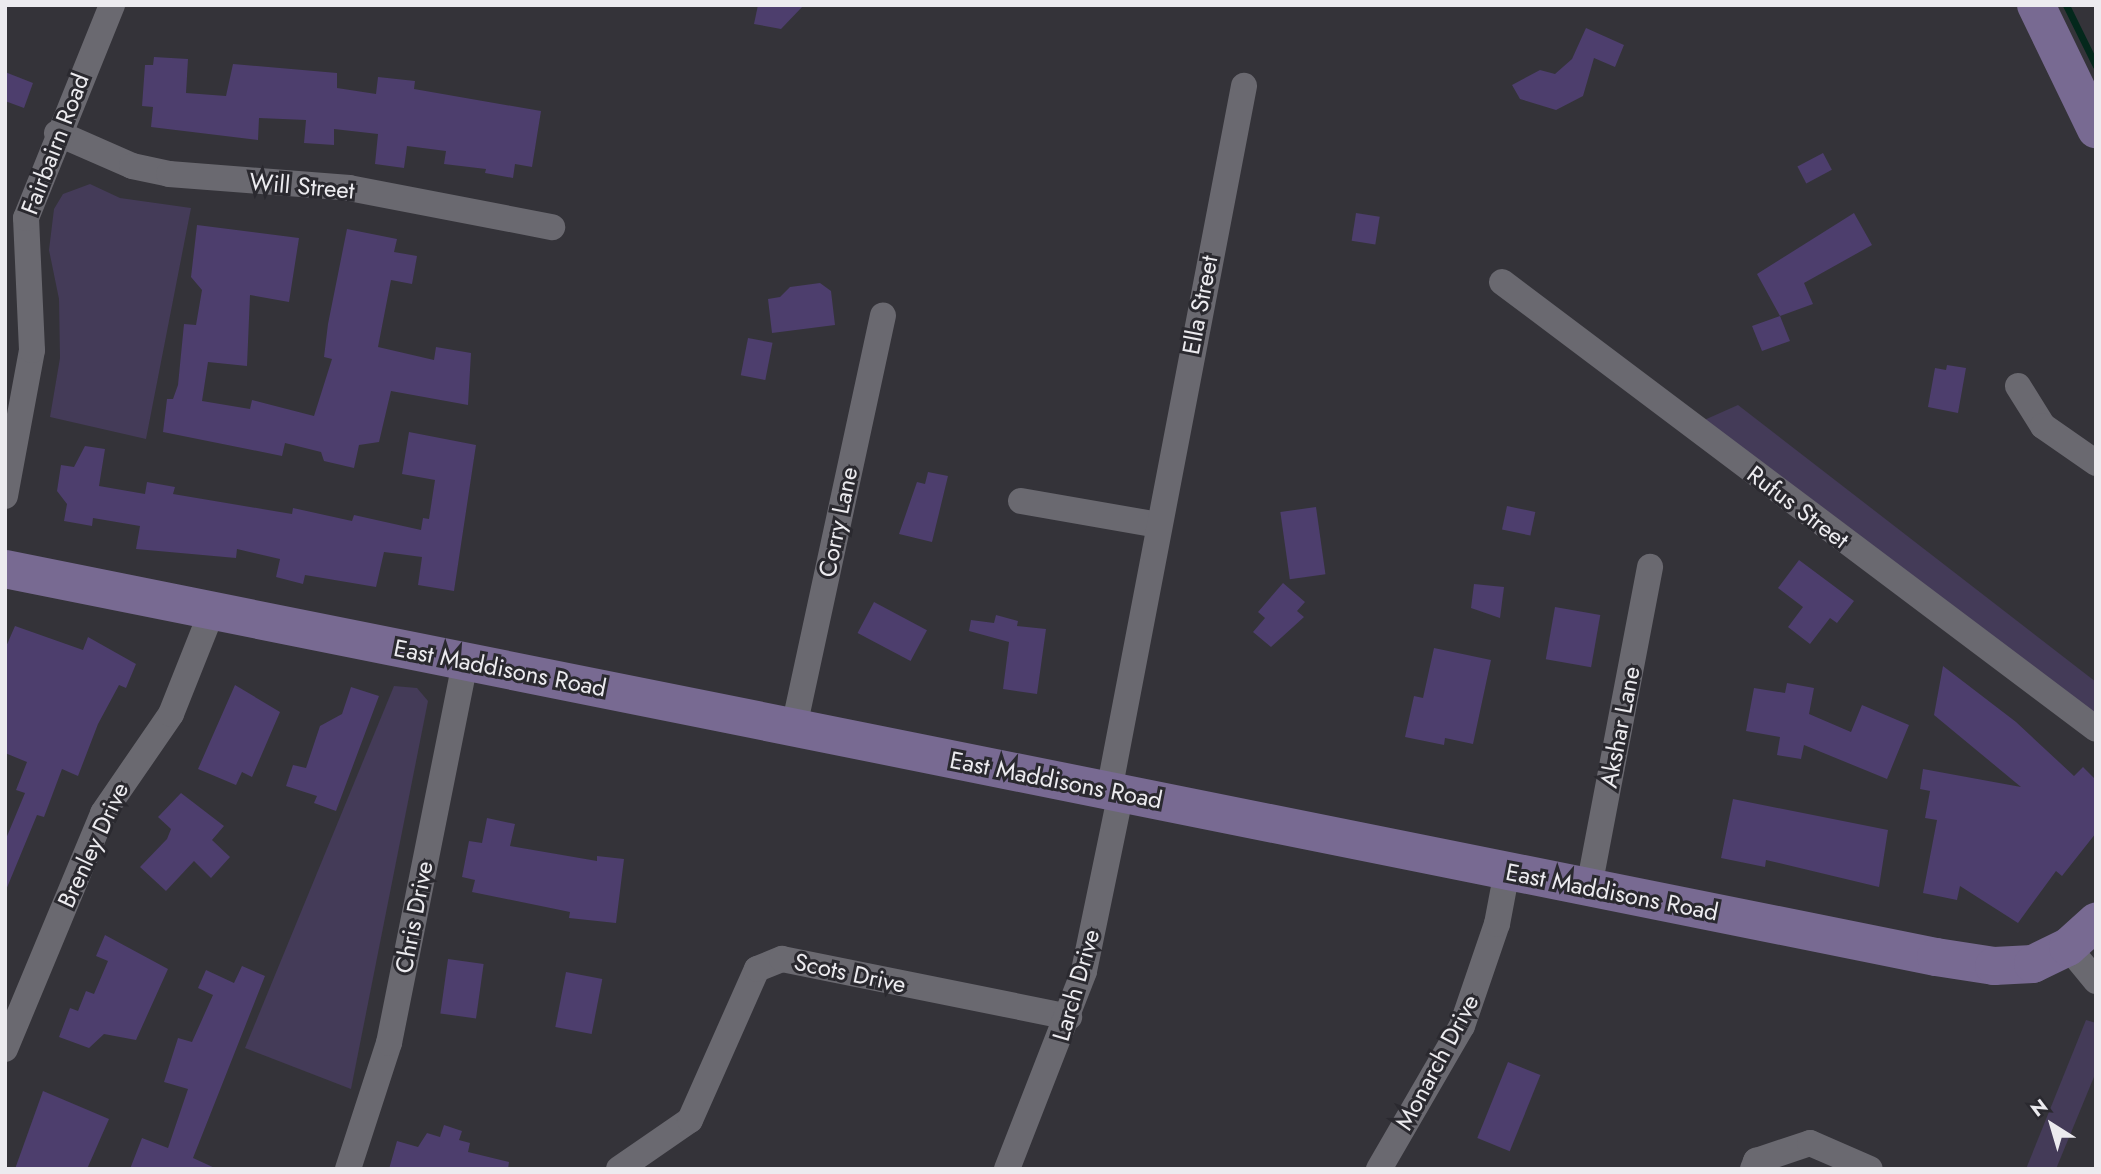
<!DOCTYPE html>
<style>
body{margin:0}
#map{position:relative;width:2101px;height:1174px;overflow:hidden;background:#343339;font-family:Jost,sans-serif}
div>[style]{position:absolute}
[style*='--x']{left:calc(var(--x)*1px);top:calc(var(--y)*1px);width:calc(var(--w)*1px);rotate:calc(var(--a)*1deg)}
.green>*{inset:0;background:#443b58}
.stream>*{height:7px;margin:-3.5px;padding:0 3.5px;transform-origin:3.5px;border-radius:3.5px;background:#04281c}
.building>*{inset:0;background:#4d3e6d;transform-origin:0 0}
.street>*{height:26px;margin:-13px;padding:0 13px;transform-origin:13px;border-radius:13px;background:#6a6970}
.secondary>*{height:38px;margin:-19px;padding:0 19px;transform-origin:19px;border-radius:19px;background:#786a92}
span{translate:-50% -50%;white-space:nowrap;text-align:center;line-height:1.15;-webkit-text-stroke:6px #2a292f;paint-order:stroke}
.street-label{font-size:24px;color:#ecebef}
.frame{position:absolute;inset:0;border:7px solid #ecebef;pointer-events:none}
.north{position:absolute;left:2017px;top:1090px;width:70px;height:70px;-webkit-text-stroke:5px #2a292f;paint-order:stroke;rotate:323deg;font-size:19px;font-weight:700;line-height:28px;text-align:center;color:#ecebef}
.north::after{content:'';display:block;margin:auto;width:24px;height:32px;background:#ecebef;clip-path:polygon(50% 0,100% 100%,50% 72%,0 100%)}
</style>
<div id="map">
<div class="green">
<div style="clip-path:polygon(90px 184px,120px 198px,191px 208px,146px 439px,50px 417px,60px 358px,59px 299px,49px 250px,54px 209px,63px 194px)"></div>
<div style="clip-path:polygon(1738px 405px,2096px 682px,2096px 722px,1702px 421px)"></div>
<div style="clip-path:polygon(394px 686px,417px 688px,428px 701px,351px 1089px,245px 1048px)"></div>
<div style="clip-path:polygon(2086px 1020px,2096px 1023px,2096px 1072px,2056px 1169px,2026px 1169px)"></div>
</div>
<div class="stream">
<div style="--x:2066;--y:5;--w:68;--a:63.8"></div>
</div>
<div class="building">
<div style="clip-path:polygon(758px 5px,804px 5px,781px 29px,754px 24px)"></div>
<div style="clip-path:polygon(1586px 28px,1624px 45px,1615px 67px,1594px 58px,1583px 96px,1556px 110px,1520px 99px,1512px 85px,1540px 70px,1555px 74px,1572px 59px)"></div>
<div style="clip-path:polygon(154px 57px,188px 59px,186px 93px,226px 96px,233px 64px,337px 73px,337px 88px,376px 94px,378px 77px,415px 81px,414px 89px,541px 111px,532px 167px,515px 164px,513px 178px,485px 173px,486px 169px,444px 164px,446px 151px,407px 146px,404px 168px,375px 164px,378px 134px,334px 129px,334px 145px,304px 143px,306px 120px,259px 118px,258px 140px,151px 127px,153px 107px,142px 106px,145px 65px,153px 65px)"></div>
<div style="clip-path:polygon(5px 72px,33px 83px,24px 108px,5px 101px)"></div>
<div style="left:1823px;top:153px;width:19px;height:29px;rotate:62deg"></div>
<div style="left:1356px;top:213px;width:24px;height:28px;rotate:9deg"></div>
<div style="clip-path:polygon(1854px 213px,1872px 245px,1804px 283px,1813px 304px,1780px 316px,1790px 341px,1762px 351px,1752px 326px,1780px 316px,1757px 274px)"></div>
<div style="clip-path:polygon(197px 225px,299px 238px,289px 302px,250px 295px,247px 366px,208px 362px,202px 401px,250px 409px,252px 400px,314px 416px,332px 359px,324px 357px,328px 324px,347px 229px,397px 239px,394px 252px,417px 256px,412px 284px,391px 280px,378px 347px,434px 360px,436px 347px,471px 353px,468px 405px,391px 391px,379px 442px,359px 445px,354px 468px,324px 461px,321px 452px,285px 443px,282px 456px,163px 432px,167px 399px,173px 399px,178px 385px,184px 324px,196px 325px,202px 290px,191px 277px)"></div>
<div style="clip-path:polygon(820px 283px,831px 291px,835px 325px,772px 333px,768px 299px,780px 297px,790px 287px)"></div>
<div style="left:748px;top:338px;width:25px;height:38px;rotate:11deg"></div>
<div style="clip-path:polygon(1947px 365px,1966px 368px,1958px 413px,1928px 407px,1935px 368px,1946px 370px)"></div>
<div style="clip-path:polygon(409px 432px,476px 445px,454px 591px,418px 585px,422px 557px,384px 552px,376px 587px,305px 575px,303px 584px,276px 577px,280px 559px,237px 549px,236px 558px,136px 549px,140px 526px,93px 518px,92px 526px,64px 521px,67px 504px,57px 491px,61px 465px,74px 467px,85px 446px,105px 449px,99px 486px,145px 494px,147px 482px,175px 487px,173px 494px,292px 514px,293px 508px,352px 521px,354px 515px,421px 530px,423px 518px,429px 519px,435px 480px,402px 474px)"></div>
<div style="clip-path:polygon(928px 472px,948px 476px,932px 542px,899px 534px,917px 482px,925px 484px)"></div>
<div style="left:1507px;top:506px;width:29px;height:24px;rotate:12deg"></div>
<div style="left:1316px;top:507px;width:68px;height:36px;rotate:82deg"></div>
<div style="clip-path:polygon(1799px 560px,1854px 601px,1837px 623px,1830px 618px,1810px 644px,1788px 627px,1803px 607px,1778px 588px)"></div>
<div style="clip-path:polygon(1283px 583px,1305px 602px,1297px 611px,1304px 617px,1271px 647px,1253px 632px,1265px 618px,1258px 612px)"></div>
<div style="clip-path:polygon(1474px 584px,1504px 587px,1500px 618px,1471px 608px)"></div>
<div style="left:874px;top:602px;width:60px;height:35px;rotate:28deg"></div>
<div style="left:1555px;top:607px;width:46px;height:53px;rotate:10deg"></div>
<div style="clip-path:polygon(996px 615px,1018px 621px,1017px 626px,1046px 629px,1037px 694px,1003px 689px,1009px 642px,969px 631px,971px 620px,994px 623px)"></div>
<div style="clip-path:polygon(15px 626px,83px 650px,88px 637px,136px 664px,126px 688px,119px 685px,98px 724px,78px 776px,62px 769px,44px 817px,37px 815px,6px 890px,5px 841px,25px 793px,16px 790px,27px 762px,5px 753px,5px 649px)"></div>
<div style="clip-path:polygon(1434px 648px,1491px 660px,1473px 744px,1445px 738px,1444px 745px,1405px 737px,1414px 696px,1423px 698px)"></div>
<div style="clip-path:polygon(1943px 666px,2016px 722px,2074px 776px,2083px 767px,2096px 780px,2096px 833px,2062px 876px,2056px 871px,2018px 923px,1960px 886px,1957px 900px,1923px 893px,1937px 820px,1925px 818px,1930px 791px,1920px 789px,1923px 769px,2021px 787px,1934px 715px)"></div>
<div style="clip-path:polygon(1787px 683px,1814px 688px,1809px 714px,1851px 732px,1862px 705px,1909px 725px,1887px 779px,1804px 745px,1801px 759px,1777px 755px,1780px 737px,1746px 731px,1754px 688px,1785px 693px)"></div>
<div style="clip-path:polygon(235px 685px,280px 712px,252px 777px,242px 772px,236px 785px,198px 769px)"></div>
<div style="clip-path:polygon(351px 687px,379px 696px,336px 811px,314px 803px,317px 796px,286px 786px,293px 765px,306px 768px,320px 726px,342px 714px)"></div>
<div style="clip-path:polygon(181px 793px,224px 826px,212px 840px,230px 857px,211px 878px,194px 861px,166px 891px,140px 867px,167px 839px,171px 829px,158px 817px)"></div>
<div style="clip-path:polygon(1733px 799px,1888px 830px,1879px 887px,1766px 860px,1765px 867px,1721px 858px)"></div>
<div style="clip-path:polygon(487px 818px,515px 824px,510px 846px,597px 861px,597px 856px,624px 859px,616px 923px,569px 918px,570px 912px,472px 892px,475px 880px,462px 877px,469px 841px,482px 843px)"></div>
<div style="clip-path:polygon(105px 935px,168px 969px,136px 1040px,104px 1034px,89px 1048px,59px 1037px,70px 1008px,78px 1011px,86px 991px,94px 994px,108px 961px,96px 956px)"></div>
<div style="left:448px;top:959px;width:36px;height:55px;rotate:8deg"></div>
<div style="clip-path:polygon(242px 966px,265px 976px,193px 1158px,217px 1169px,130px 1169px,142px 1138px,168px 1148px,188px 1089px,164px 1082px,178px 1038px,192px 1042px,213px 995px,198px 988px,206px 970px,234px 983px)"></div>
<div style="left:566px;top:972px;width:37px;height:56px;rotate:11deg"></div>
<div style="left:1508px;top:1062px;width:35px;height:82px;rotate:22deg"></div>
<div style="clip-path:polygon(43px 1091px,109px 1119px,87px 1169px,15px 1169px)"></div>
<div style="clip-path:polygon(444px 1125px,462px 1131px,459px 1140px,470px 1143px,468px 1152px,509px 1162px,508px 1169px,389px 1169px,397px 1141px,418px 1147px,427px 1133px,440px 1137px)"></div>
</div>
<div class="street">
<div style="--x:57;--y:133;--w:82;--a:23.7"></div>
<div style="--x:132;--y:166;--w:38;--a:12"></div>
<div style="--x:169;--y:174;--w:181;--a:4.4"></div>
<div style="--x:349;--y:188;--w:207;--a:10.9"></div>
<div style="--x:1502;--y:282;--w:743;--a:36.96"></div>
<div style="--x:2018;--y:386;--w:47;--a:58"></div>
<div style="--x:2043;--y:426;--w:65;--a:34.9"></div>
<div style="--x:5;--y:496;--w:148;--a:-79.5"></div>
<div style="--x:32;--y:350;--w:132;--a:-92.6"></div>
<div style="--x:26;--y:218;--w:230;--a:-68"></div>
<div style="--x:1021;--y:501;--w:139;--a:9.9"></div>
<div style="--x:794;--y:727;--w:421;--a:-77.8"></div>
<div style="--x:1109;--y:791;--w:718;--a:-79.16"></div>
<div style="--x:1589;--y:887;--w:326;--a:-79.2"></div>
<div style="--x:2068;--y:947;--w:44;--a:50.5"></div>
<div style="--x:5;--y:1049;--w:256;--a:-67.4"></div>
<div style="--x:103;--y:813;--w:120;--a:-55.5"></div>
<div style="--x:171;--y:714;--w:111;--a:-68.3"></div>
<div style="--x:348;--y:1169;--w:133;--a:-72"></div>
<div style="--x:389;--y:1043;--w:389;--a:-78.7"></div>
<div style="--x:619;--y:1169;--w:86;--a:-34.6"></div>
<div style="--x:690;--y:1120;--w:165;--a:-66.1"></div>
<div style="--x:757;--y:969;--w:27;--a:-22"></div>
<div style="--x:782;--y:959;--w:293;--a:11.4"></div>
<div style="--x:1007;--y:1169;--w:212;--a:-68.7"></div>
<div style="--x:1084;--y:971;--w:182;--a:-78.3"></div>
<div style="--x:1379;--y:1169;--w:165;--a:-59.9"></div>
<div style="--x:1462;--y:1026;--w:108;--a:-71.1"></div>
<div style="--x:1497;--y:924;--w:54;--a:-79.3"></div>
<div style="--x:1753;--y:1169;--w:9;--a:-69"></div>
<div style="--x:1756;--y:1161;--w:57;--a:-18.4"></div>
<div style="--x:1810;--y:1143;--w:65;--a:23.4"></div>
</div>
<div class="secondary">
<div style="--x:2036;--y:5;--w:138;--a:64.2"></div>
<div style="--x:5;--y:569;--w:1970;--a:11.36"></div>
<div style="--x:1936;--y:957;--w:59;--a:8.8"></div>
<div style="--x:1994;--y:966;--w:39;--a:-3"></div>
<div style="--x:2033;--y:964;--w:39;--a:-26"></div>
<div style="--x:2068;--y:947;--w:38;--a:-42"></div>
</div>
<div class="street-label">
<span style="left:55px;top:144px;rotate:-69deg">Fairbairn Road</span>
<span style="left:302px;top:186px;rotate:5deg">Will Street</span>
<span style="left:1200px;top:305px;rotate:-79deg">Ella Street</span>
<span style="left:1798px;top:507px;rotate:37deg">Rufus Street</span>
<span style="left:838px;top:522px;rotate:-78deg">Corry Lane</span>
<span style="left:500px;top:668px;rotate:11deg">East Maddisons Road</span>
<span style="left:1620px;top:727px;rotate:-79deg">Akshar Lane</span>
<span style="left:1056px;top:780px;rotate:11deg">East Maddisons Road</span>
<span style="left:93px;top:845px;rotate:-65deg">Brenley Drive</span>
<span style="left:1612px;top:892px;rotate:11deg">East Maddisons Road</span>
<span style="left:414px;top:917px;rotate:-79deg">Chris Drive</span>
<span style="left:850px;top:973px;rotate:12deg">Scots Drive</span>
<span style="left:1076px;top:985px;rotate:-74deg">Larch Drive</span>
<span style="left:1437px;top:1062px;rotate:-62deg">Monarch Drive</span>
</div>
<div class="frame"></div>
<div class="north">N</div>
</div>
